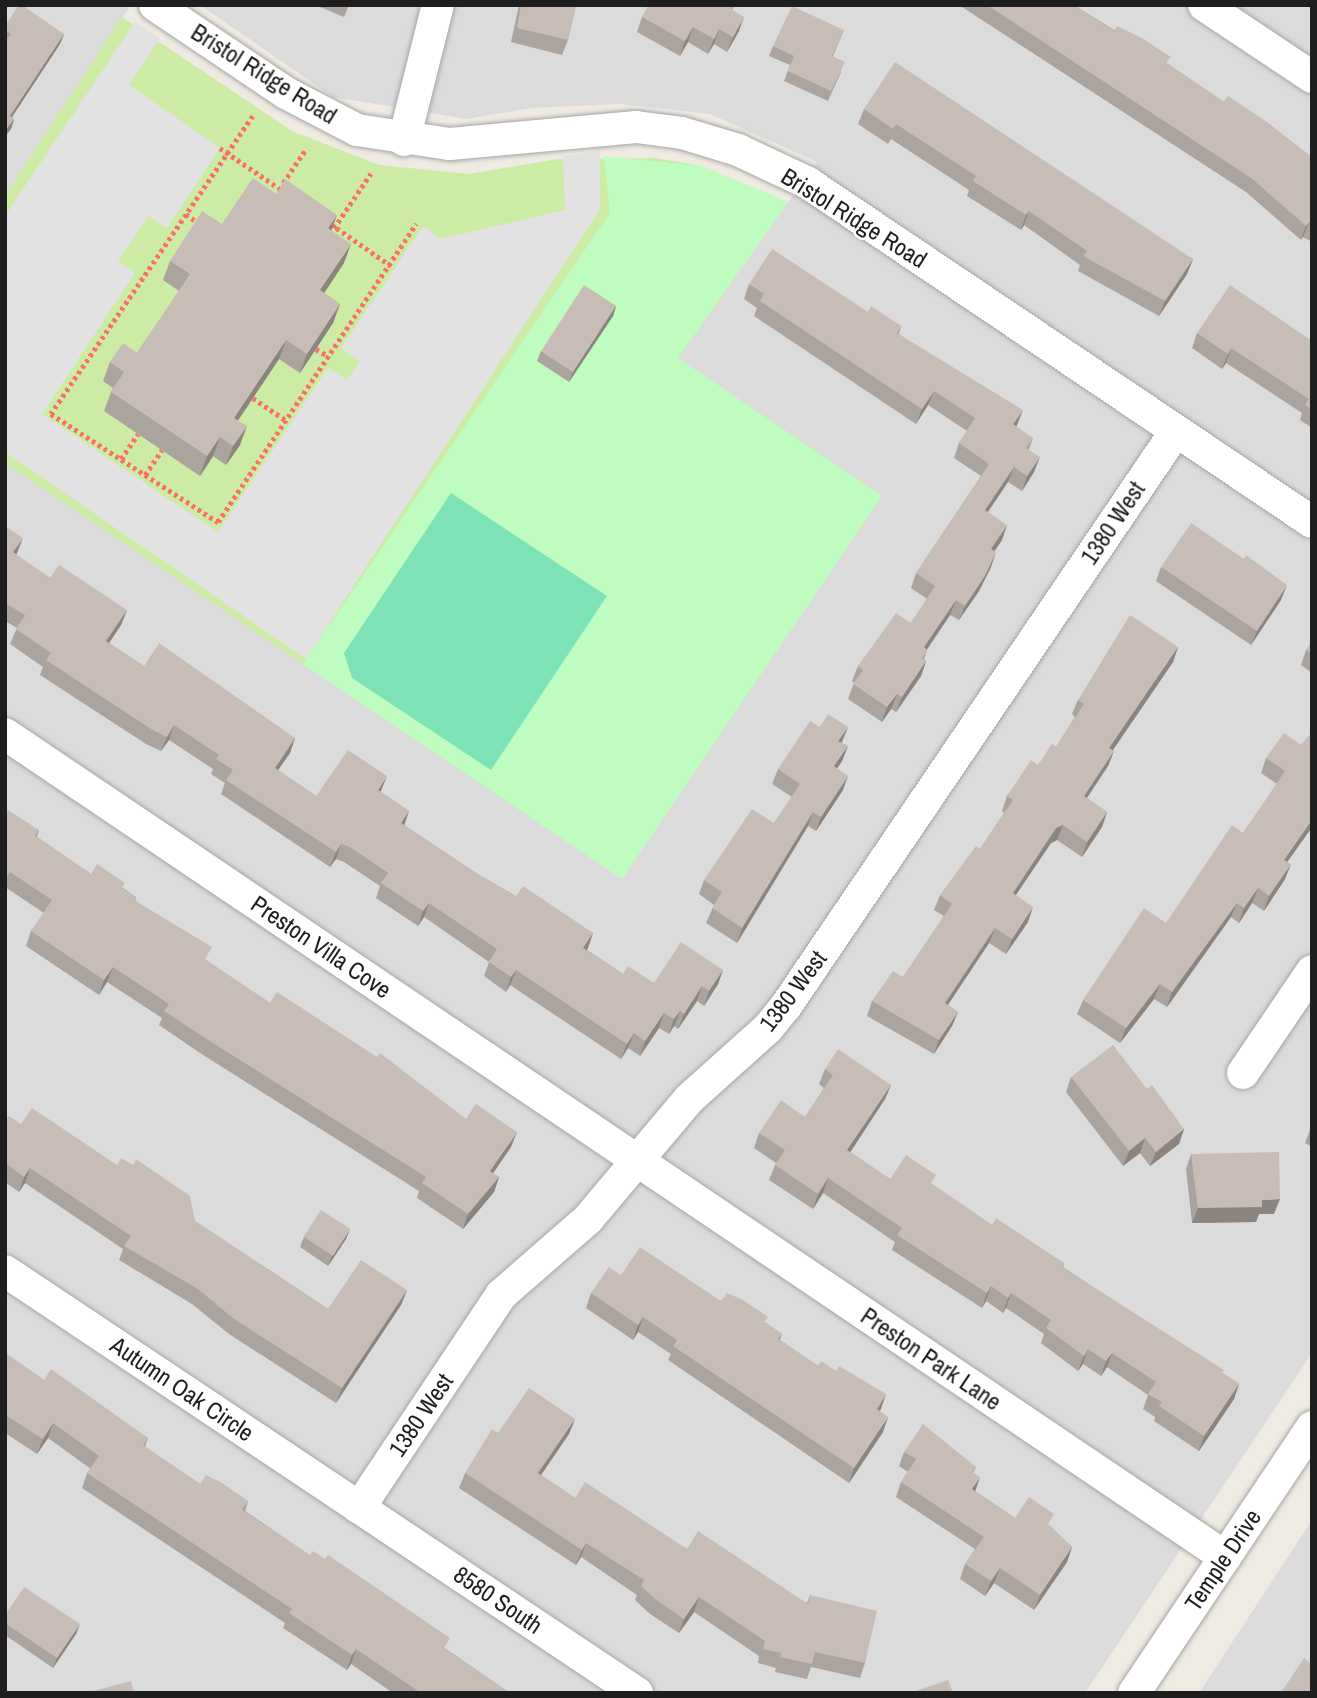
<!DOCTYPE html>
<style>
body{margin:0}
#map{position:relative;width:1317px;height:1698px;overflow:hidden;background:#efebe3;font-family:"Archivo Narrow",sans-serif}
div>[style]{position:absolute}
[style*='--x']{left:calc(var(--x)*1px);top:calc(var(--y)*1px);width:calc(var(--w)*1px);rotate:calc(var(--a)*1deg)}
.residential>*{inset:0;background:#dcdbdb}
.grass>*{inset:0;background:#cceca6}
.park>*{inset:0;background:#befcc0}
.pitch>*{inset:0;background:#7de3b7}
.parking>*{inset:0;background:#e2e2e2}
.path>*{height:4.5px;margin-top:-2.25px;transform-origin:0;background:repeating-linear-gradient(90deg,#ff6e65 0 3.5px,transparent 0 7px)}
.roads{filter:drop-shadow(0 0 2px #a5a5a5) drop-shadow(0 0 2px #a5a5a5)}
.minor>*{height:32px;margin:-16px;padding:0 16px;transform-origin:16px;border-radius:16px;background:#fff}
.wall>*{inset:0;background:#aba39d}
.shaded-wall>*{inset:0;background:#8b847f}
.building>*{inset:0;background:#c7bdb6;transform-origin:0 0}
span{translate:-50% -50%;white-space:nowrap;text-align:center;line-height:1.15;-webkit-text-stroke:5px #fff;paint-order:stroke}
.street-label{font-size:24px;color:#1e1e1e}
.frame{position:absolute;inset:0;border:7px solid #1e1e1e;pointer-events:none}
</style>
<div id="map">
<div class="residential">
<div style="clip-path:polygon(5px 5px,131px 5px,5px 195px)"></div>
<div style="clip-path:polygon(200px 5px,1312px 5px,1312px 1353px,1085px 1693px,5px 1693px,5px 460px,881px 496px,677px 358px,817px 162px,710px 114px,620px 104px,531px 108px,467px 119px,333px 97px)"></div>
<div style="clip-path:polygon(1312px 1520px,1312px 1693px,1199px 1693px)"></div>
</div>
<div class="grass">
<div style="clip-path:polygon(122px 17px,292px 131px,379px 165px,469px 174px,558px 159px,655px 158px,701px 166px,788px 202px,678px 358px,882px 496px,622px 879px,5px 463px,5px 195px)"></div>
</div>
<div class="park">
<div style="clip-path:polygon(604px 156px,701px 166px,788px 202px,678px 358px,882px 496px,622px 879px,303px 664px,610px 213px)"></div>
</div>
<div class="pitch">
<div style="clip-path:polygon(451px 493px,607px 596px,491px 770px,352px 678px,344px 653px)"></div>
</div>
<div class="parking">
<div style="clip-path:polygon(135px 22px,160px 38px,129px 85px,220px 148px,167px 228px,148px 216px,118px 262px,135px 273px,42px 414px,218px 532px,328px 368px,347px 380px,360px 361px,341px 348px,423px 226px,441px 239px,565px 210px,563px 156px,600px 152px,600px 209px,306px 659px,5px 452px,5px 216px)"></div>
</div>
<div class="path">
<div style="--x:253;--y:116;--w:360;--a:124.1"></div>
<div style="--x:51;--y:414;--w:199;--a:32.9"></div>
<div style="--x:218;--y:522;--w:358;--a:-56.4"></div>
<div style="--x:220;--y:148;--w:76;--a:34.3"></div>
<div style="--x:283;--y:183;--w:41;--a:-55.9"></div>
<div style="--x:186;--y:214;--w:17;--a:36"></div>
<div style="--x:331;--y:224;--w:77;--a:34.9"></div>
<div style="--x:330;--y:234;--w:73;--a:-56.1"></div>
<div style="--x:316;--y:349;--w:14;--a:30"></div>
<div style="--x:253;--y:398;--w:40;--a:34"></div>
<div style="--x:121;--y:459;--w:30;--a:-56"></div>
<div style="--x:145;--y:475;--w:30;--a:-56"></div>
</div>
<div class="roads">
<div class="minor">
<div style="--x:155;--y:5;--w:158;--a:33.9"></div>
<div style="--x:286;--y:93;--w:80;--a:27.5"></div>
<div style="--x:357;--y:130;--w:94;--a:8.6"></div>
<div style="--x:450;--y:144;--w:187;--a:-5.2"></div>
<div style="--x:636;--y:127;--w:46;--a:7.4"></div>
<div style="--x:682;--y:133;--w:59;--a:16.9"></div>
<div style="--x:738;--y:150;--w:77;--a:25.2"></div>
<div style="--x:808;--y:183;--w:607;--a:33.93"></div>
<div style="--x:1204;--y:5;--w:130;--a:33.7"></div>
<div style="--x:404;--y:140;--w:139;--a:-75.9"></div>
<div style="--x:5;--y:734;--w:1472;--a:34"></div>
<div style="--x:1243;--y:1073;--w:123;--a:-55.9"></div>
<div style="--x:5;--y:1271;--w:760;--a:33.73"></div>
<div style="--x:359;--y:1508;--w:256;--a:-56.3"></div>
<div style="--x:501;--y:1295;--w:116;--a:-41.1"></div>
<div style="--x:588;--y:1219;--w:157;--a:-49.9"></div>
<div style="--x:689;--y:1099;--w:106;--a:-41.9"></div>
<div style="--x:768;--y:1028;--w:28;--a:-51"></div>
<div style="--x:786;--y:1006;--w:695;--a:-55.85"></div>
<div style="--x:1134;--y:1693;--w:320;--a:-56.2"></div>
</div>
</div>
<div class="wall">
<div style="clip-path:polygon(315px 5px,349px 5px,344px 17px)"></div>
<div style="clip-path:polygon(519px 5px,576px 5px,568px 40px,562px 55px,511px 42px)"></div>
<div style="clip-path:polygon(649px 5px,734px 5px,732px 10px,739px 31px,727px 52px,714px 44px,708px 54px,688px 42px,680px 56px,637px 32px,642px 17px)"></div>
<div style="clip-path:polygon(959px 5px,1074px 5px,1168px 64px,1224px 102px,1312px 157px,1312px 242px,1303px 237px,1301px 240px,1246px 192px)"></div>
<div style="clip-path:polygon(5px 26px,64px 34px,60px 44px,12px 117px,14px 119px,11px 129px,5px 136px)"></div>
<div style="clip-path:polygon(844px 30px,833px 56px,841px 72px,828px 101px,784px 81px,790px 65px,769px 56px,773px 46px)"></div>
<div style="clip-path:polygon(864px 109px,1193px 259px,1187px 274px,1159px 316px,1078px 271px,1080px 265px,1024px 225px,1021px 230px,967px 196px,969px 190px,891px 139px,888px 144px,858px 124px)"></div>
<div style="clip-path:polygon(222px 224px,331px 231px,344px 263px,324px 293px,340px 304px,333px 323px,300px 373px,279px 359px,238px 420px,240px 445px,226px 465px,213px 456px,200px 476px,104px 411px,111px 392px,113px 388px,103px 381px,110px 362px,137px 353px,179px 291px,163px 280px,170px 261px)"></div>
<div style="clip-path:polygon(749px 284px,868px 312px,901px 326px,899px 334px,1017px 425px,1016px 427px,1033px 438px,1029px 449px,1034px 472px,1022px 491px,1008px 482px,988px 512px,1002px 540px,994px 551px,991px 567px,979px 591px,959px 620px,950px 615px,927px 650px,924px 659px,926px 661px,921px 676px,896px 712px,891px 709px,882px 722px,848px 699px,854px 683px,852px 681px,858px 666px,911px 623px,927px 599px,911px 588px,916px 573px,981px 476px,954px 458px,959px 443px,967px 431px,928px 405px,916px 424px,754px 316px,757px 308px,744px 299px)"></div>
<div style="clip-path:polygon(616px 306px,613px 316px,569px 382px,537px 361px,541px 351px)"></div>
<div style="clip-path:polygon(1197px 333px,1312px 341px,1312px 428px,1300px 420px,1302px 413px,1226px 363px,1222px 369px,1192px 348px)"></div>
<div style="clip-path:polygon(5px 526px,17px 553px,16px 555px,50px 578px,127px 610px,121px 625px,109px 643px,144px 666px,295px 738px,290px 753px,278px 770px,316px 796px,381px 792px,409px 811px,404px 825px,479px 875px,516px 896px,593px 933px,587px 950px,623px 974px,654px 983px,723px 970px,718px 984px,704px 1006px,697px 1001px,678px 1029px,674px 1026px,669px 1034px,659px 1028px,640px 1056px,628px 1048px,621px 1059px,510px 985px,506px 992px,484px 976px,489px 962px,424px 917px,418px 926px,376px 898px,380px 886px,344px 862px,336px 859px,330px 867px,221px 794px,225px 783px,211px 774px,213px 769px,169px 740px,161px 751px,146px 744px,40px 675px,43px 667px,10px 644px,17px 628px,5px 621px)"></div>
<div style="clip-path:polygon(1244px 559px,1281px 600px,1251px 645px,1156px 581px,1161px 567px)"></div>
<div style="clip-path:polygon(1312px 642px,1312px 673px,1301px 665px,1306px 650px)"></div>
<div style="clip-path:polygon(1178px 647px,1173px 662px,1113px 750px,1114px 751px,1108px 766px,1087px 798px,1107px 812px,1102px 827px,1082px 857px,1057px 840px,1051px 843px,1016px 895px,1028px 922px,1006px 954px,989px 943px,948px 1005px,958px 1012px,952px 1026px,934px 1054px,867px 1016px,872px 1001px,903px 977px,944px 916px,934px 910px,940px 895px,980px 849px,1004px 813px,1002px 811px,1007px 796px,1056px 747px,1075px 717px,1072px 714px,1078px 700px)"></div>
<div style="clip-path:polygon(1312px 737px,1312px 831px,1310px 830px,1287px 862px,1285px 879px,1264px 911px,1252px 903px,1239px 923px,1231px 917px,1167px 1007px,1154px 999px,1120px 1043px,1077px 1014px,1083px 1000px,1166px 923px,1243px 833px,1277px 784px,1261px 773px,1266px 758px,1301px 745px)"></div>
<div style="clip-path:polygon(842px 743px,848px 746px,842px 761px,837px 768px,843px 790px,816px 831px,808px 826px,737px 943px,706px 923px,714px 905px,699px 894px,704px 880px,774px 823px,792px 797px,772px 784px,778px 769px)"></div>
<div style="clip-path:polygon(5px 815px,39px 830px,37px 837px,91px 874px,123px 888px,136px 897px,135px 900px,207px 961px,270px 1003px,511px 1147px,493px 1173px,499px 1177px,494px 1192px,463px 1229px,417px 1198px,419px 1191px,200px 1053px,159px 1025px,162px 1018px,107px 982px,99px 995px,26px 946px,31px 931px,44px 913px,5px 887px)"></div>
<div style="clip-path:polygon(825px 1069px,891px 1085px,885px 1099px,850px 1152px,890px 1179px,933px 1185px,992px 1225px,1064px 1263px,1063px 1267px,1239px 1384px,1234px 1399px,1199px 1451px,1154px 1421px,1155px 1417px,1143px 1409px,1148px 1395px,1107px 1367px,1101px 1376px,1083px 1364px,1078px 1371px,1041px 1343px,1044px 1334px,1006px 1308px,1003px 1313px,986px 1301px,982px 1308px,892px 1250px,895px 1242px,823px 1193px,813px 1209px,769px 1180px,776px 1163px,754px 1148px,759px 1133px,805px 1117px,824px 1088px,819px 1084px)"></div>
<div style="clip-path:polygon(1071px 1077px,1147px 1089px,1184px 1129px,1179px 1144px,1150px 1166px,1140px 1153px,1123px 1166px,1066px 1092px)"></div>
<div style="clip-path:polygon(5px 1122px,21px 1124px,195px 1221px,328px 1309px,407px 1290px,401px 1305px,336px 1403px,229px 1334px,192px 1304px,119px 1260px,123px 1249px,25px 1183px,19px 1192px,5px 1182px)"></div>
<div style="clip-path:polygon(1312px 1125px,1312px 1147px,1305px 1143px)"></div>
<div style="clip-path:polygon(1191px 1154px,1274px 1214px,1259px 1214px,1256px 1222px,1192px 1223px,1186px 1169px)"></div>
<div style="clip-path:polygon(350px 1229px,346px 1239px,328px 1266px,300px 1247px,304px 1237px)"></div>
<div style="clip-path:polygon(621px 1275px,721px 1301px,766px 1323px,782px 1334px,780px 1340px,881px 1409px,879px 1411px,883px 1432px,849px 1483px,668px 1360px,671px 1354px,638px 1332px,633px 1340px,586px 1308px,591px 1293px)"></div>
<div style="clip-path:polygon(5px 1353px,44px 1380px,148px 1438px,145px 1447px,200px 1484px,248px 1501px,245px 1511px,510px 1693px,393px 1693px,351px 1664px,347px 1670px,283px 1628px,285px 1623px,82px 1488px,87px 1473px,91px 1469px,48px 1438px,37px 1454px,5px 1433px)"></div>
<div style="clip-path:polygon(575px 1419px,569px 1434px,541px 1475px,575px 1498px,807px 1603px,810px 1595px,865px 1663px,860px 1678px,811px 1667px,807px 1679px,775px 1672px,776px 1668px,758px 1663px,759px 1656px,694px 1612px,679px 1633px,650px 1614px,635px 1600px,637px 1595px,581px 1557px,576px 1565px,459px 1488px,465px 1473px,498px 1433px)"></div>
<div style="clip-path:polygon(904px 1452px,976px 1467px,973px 1473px,975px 1491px,1015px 1518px,1050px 1526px,1072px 1547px,1067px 1562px,1034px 1610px,994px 1583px,985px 1596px,960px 1579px,965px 1564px,975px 1549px,896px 1497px,901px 1482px,908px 1472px,899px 1466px)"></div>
<div style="clip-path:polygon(5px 1615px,76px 1634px,53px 1668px,5px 1635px)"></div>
</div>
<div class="shaded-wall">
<div style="clip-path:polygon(744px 17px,739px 31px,727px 52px,733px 37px)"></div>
<div style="clip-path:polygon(693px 27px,688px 42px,680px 56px,685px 41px)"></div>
<div style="clip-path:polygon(719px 29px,714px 44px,708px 54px,714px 39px)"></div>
<div style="clip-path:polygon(64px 34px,60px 44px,6px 126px,10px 116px)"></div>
<div style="clip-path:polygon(14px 119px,11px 129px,5px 136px,5px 131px)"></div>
<div style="clip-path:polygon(1029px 211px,1024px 225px,1021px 230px,1026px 215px)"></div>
<div style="clip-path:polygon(337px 215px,330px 234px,328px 228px)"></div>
<div style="clip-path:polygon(1309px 222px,1303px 237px,1301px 240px,1306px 226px)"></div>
<div style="clip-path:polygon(351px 244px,344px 263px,313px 310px,320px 290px)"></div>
<div style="clip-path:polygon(1193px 259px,1187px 274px,1159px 316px,1165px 301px)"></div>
<div style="clip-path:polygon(340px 304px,333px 323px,300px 373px,307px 354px)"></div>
<div style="clip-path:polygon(616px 306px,613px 316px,569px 382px,573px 372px)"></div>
<div style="clip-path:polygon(286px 340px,279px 359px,227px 437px,234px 418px)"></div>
<div style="clip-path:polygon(1231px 348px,1226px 363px,1222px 369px,1228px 354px)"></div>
<div style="clip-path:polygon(934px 391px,928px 405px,916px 424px,922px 409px)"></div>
<div style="clip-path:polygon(1023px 410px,1017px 425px,1007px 439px,1013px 424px)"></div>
<div style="clip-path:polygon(247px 426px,240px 445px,226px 465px,233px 446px)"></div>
<div style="clip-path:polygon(220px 437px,213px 456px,200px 476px,207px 456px)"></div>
<div style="clip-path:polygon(1040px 457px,1034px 472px,1022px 491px,1027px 476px)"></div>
<div style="clip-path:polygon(1014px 467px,1008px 482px,979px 525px,985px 510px)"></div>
<div style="clip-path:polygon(1007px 525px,1002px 540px,986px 564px,991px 549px)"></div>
<div style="clip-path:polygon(23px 538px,17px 553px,8px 567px,13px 552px)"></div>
<div style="clip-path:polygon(996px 552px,991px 567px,979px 591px,959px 620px,965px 606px)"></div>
<div style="clip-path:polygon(1287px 585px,1281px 600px,1251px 645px,1257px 631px)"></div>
<div style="clip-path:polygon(956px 600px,950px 615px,918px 662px,924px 647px)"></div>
<div style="clip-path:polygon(127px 610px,121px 625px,101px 655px,106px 641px)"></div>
<div style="clip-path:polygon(1178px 647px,1173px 662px,1104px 763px,1109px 748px)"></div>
<div style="clip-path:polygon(926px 661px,921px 676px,896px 712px,902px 697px)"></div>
<div style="clip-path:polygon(897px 694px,891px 709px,882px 722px,887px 707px)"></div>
<div style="clip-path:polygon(174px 725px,169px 740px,161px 751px,167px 737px)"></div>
<div style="clip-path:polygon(848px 727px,842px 742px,833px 756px,838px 741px)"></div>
<div style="clip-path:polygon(295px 738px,290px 753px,269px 783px,275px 768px)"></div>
<div style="clip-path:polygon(848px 746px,842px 761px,829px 781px,834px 766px)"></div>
<div style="clip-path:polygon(1114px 751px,1108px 766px,1078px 811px,1084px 796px)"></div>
<div style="clip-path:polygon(387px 776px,381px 791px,372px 805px,378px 790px)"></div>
<div style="clip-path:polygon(848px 776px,843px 790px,816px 831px,821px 817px)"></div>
<div style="clip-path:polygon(409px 811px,404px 826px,401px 823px)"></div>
<div style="clip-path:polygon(813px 812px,808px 826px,737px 943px,742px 928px)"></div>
<div style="clip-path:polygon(1107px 812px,1102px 827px,1082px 857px,1087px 842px)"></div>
<div style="clip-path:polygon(1312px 820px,1312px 824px,1310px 830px,1278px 875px,1284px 860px)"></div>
<div style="clip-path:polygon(1063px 825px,1057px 840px,1051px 843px,1007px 908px,1013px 893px,1056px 828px)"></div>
<div style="clip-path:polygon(341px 844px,336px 859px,330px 867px,336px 852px)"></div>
<div style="clip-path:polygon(1291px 864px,1285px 879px,1264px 911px,1269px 896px)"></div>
<div style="clip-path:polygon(1258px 888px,1252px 903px,1239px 923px,1244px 908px)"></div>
<div style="clip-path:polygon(429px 903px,424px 917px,418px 926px,423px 911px)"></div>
<div style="clip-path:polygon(1237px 903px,1231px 917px,1167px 1007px,1172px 992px)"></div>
<div style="clip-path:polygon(1033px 907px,1028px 922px,1006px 954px,1012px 939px)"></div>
<div style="clip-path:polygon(995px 928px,989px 943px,939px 1018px,945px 1003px)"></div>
<div style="clip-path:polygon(593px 933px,588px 948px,578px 963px,583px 948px)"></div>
<div style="clip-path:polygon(113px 967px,107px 982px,99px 995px,104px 980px)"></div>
<div style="clip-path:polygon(516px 970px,510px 985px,506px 992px,511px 977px)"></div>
<div style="clip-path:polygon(723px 970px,718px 984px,704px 1006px,709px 991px)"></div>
<div style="clip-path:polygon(1160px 984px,1154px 999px,1120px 1043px,1126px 1028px)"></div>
<div style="clip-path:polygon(702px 986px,697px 1001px,678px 1029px,684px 1014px)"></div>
<div style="clip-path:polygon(680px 1011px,674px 1026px,669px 1034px,674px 1019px)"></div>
<div style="clip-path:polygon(958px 1012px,952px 1026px,934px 1054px,939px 1040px)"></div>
<div style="clip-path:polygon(664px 1013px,659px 1028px,640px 1056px,645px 1041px)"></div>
<div style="clip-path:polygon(634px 1033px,628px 1048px,621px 1059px,627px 1044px)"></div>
<div style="clip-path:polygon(891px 1085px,885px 1099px,842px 1165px,847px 1150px)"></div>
<div style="clip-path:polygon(1184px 1129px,1179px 1144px,1150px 1166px,1156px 1152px)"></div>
<div style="clip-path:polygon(517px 1132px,511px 1147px,485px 1185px,490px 1171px)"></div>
<div style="clip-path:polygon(1145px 1138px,1140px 1153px,1123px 1166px,1129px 1151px)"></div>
<div style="clip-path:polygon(30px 1168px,25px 1183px,19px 1192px,24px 1177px)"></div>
<div style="clip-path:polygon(499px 1177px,494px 1192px,463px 1229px,468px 1214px)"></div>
<div style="clip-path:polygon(828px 1178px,823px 1193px,813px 1209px,818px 1194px)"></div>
<div style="clip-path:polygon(1280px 1199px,1274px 1214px,1259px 1214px,1256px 1222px,1192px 1223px,1198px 1208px,1262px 1200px)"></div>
<div style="clip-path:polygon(350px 1229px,346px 1239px,328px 1266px,332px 1256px)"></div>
<div style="clip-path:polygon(991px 1286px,986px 1301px,982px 1308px,987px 1293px)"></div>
<div style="clip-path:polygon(407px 1290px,401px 1305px,336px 1403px,342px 1388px)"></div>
<div style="clip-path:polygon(1011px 1293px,1006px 1308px,1003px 1313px,1008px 1298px)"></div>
<div style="clip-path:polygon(643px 1317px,638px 1332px,633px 1340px,638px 1325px)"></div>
<div style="clip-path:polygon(1088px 1349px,1083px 1364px,1078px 1371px,1084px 1356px)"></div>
<div style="clip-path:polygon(1112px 1353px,1107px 1367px,1101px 1376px,1106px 1361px)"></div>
<div style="clip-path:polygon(1239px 1384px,1234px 1399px,1199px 1451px,1204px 1436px)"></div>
<div style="clip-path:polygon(886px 1394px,881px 1409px,871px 1424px,877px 1409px)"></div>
<div style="clip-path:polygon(888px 1417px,883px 1432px,849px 1483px,854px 1468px)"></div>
<div style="clip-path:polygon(575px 1419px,569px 1434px,532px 1488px,538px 1473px)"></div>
<div style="clip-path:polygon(53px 1423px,48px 1438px,37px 1454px,43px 1439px)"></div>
<div style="clip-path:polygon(980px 1477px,975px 1492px,972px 1489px)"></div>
<div style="clip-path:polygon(586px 1543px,581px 1557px,576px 1565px,582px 1550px)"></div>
<div style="clip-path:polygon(1072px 1547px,1067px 1562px,1034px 1610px,1040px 1595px)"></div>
<div style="clip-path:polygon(1000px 1568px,994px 1583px,985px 1596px,991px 1581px)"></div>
<div style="clip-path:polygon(699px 1597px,694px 1612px,679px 1633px,684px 1619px)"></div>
<div style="clip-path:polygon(80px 1624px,76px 1634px,53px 1668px,57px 1658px)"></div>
<div style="clip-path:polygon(356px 1649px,351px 1664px,347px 1670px,352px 1655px)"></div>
</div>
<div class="building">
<div style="clip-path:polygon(19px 5px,22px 5px,64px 34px,10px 116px,14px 119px,5px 131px,5px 42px,11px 34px,5px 29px,5px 26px)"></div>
<div style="clip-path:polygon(521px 5px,576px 5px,568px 40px,517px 28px)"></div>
<div style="clip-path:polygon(649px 5px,733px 5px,731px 9px,744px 17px,733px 37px,719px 29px,714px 39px,693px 27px,685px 41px,642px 17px)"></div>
<div style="clip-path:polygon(987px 5px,1074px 5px,1114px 31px,1117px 26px,1140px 37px,1171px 57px,1166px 63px,1224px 102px,1228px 96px,1267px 122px,1312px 157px,1312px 224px,1309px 222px,1306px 226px,1251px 178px)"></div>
<div style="clip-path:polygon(792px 6px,844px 30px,832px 56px,845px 62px,831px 91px,788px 71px,794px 56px,773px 46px)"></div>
<div style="clip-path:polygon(895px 62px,1193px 259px,1165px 301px,1083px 256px,1087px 251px,1029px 211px,1026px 215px,973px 181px,976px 176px,896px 124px,893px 129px,864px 109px)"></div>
<div style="clip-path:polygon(253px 178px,276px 194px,285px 179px,337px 215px,328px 228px,351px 244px,320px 290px,340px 304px,307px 354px,286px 340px,234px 418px,247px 426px,233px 446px,220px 437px,207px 456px,111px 392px,124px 372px,110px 362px,123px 343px,137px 353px,190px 274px,170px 261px,202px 211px,222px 224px)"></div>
<div style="clip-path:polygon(772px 249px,868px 312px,871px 306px,901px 326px,897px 333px,1023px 410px,1013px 424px,1033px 438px,1026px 448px,1040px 457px,1027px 476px,1014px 467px,985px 510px,1007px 525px,991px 549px,996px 552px,985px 576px,965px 606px,956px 600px,924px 647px,927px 650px,922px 658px,926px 661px,902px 697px,897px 694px,887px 707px,853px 684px,863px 670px,858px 666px,896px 613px,911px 623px,935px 586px,916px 573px,989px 464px,959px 443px,975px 418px,934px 391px,922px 409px,760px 301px,764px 294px,749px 284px)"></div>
<div style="left:584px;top:285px;width:38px;height:79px;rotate:33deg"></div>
<div style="clip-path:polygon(1230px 285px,1312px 341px,1312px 409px,1305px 405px,1309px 399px,1231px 348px,1228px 354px,1197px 333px)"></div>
<div style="clip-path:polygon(1191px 523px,1244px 559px,1246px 555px,1287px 585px,1257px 631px,1161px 567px)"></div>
<div style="clip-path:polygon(5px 526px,23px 538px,13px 552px,50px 578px,59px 565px,127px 610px,106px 641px,144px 666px,159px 643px,295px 738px,275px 768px,316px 796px,348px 750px,387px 776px,378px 790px,409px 811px,401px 823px,479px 875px,516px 896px,523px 886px,593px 933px,583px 948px,623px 974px,628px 966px,654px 983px,681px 942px,723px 970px,709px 991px,702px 986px,684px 1014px,680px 1011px,674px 1019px,664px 1013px,645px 1041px,634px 1033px,627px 1044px,516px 970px,511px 977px,489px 962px,497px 949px,429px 903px,423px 911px,381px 883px,388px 873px,350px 847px,341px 844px,336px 852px,226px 780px,233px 770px,216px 759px,219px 755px,174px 725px,167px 737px,151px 729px,46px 660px,51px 653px,16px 629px,25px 615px,5px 603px)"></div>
<div style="clip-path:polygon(1130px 615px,1178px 647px,1109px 748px,1114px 751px,1084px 796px,1107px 812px,1087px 842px,1063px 825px,1056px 828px,1013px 893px,1033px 907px,1012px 939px,995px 928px,945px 1003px,958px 1012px,939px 1040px,872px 1001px,893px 971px,903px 977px,952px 904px,940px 895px,976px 846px,980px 849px,1013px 800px,1007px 796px,1031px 760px,1038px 765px,1052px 744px,1056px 747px,1084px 704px,1078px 700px)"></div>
<div style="clip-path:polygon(1312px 642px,1312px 654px,1306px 650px)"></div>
<div style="clip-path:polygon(828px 714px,848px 727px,838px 741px,848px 746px,834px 766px,848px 776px,821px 817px,813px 812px,742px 928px,712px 908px,722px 892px,704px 880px,752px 809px,774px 823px,800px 784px,778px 769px,810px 721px,820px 727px)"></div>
<div style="clip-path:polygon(1284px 733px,1301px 745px,1309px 735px,1312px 737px,1312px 820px,1284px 860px,1291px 864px,1269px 896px,1258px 888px,1244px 908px,1237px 903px,1172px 992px,1160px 984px,1126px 1028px,1083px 1000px,1144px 908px,1166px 923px,1232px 825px,1243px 833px,1285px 771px,1266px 758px)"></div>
<div style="clip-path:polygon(8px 810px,39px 830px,35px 836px,91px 874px,97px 864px,125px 883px,122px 888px,136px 897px,134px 900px,212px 947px,205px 959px,270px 1003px,277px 992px,377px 1057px,380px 1053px,466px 1119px,476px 1104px,517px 1132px,490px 1171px,499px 1177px,468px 1214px,422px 1183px,426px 1177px,205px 1038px,164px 1011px,169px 1004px,113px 967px,104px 980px,31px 931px,52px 900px,10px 872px,5px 880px,5px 815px)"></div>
<div style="clip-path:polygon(1113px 1045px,1147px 1089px,1152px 1085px,1184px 1129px,1156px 1152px,1145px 1138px,1129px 1151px,1071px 1077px)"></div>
<div style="clip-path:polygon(838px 1049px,891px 1085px,847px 1150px,890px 1179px,906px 1155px,936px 1175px,931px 1183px,992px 1225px,996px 1218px,1064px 1263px,1062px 1267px,1224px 1370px,1222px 1373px,1239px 1384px,1204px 1436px,1159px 1406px,1162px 1402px,1148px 1394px,1156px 1382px,1112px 1353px,1106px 1361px,1088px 1349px,1084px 1356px,1046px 1328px,1051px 1320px,1011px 1293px,1008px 1298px,991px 1286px,987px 1293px,897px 1235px,902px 1228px,828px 1178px,818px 1194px,775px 1165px,785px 1150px,759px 1133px,781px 1100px,805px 1117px,833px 1075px,825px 1069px)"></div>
<div style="clip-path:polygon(32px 1108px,117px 1165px,121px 1158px,133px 1165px,136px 1159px,190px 1196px,195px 1221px,328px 1309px,361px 1260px,407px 1290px,342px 1388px,234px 1319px,198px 1289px,124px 1246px,131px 1236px,30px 1168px,24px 1177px,5px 1163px,5px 1122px,9px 1116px,21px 1124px)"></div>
<div style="clip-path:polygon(1279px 1152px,1280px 1199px,1262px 1200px,1262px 1207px,1198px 1208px,1191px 1154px)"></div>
<div style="left:321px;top:1210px;width:35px;height:32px;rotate:33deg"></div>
<div style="clip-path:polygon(640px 1247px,721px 1301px,727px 1293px,743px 1300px,768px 1317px,764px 1322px,782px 1334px,778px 1339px,818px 1366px,821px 1361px,836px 1371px,839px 1366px,886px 1394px,877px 1409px,888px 1417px,854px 1468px,673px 1346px,677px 1340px,643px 1317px,638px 1325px,591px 1293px,609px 1267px,621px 1275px)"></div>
<div style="clip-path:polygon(5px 1353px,44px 1380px,51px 1369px,148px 1438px,143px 1445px,200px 1484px,206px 1475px,222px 1483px,248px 1501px,242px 1510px,310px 1555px,313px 1551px,325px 1559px,328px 1555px,450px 1638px,444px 1648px,510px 1693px,421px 1693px,356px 1649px,352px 1655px,289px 1613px,292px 1609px,87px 1473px,99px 1456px,53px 1423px,43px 1439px,5px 1415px)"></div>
<div style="clip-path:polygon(529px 1388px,575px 1419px,538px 1473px,575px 1498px,585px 1482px,687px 1549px,698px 1531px,808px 1604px,810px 1595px,877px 1611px,865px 1663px,815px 1652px,812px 1664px,780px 1657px,781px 1653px,763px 1649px,765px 1641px,699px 1597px,684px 1619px,655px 1599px,641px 1586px,644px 1580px,586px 1543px,582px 1550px,465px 1473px,492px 1429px,498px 1433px)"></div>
<div style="clip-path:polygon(923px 1424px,976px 1467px,972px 1472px,980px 1477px,972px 1489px,1015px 1518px,1029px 1497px,1054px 1514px,1048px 1524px,1072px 1547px,1040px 1595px,1000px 1568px,991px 1581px,965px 1564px,984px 1537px,901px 1482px,916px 1459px,904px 1452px)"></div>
<div style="clip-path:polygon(24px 1587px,80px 1624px,57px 1658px,5px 1623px,5px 1615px)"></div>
<div style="clip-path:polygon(1304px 1658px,1312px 1664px,1312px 1693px,1281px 1693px)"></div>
<div style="clip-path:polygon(948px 1680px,953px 1693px,910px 1693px)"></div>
<div style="clip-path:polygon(131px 1681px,134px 1693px,86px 1693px)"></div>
</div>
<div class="street-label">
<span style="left:264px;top:74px;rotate:32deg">Bristol Ridge Road</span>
<span style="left:854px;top:218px;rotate:32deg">Bristol Ridge Road</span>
<span style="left:1113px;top:523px;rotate:-56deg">1380 West</span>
<span style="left:321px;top:947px;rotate:34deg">Preston Villa Cove</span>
<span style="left:793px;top:991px;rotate:-53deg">1380 West</span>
<span style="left:931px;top:1359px;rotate:34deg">Preston Park Lane</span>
<span style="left:182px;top:1389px;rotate:34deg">Autumn Oak Circle</span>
<span style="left:421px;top:1415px;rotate:-56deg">1380 West</span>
<span style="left:1223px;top:1560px;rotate:-56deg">Temple Drive</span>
<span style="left:498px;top:1600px;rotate:34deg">8580 South</span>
</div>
<div class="frame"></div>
</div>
